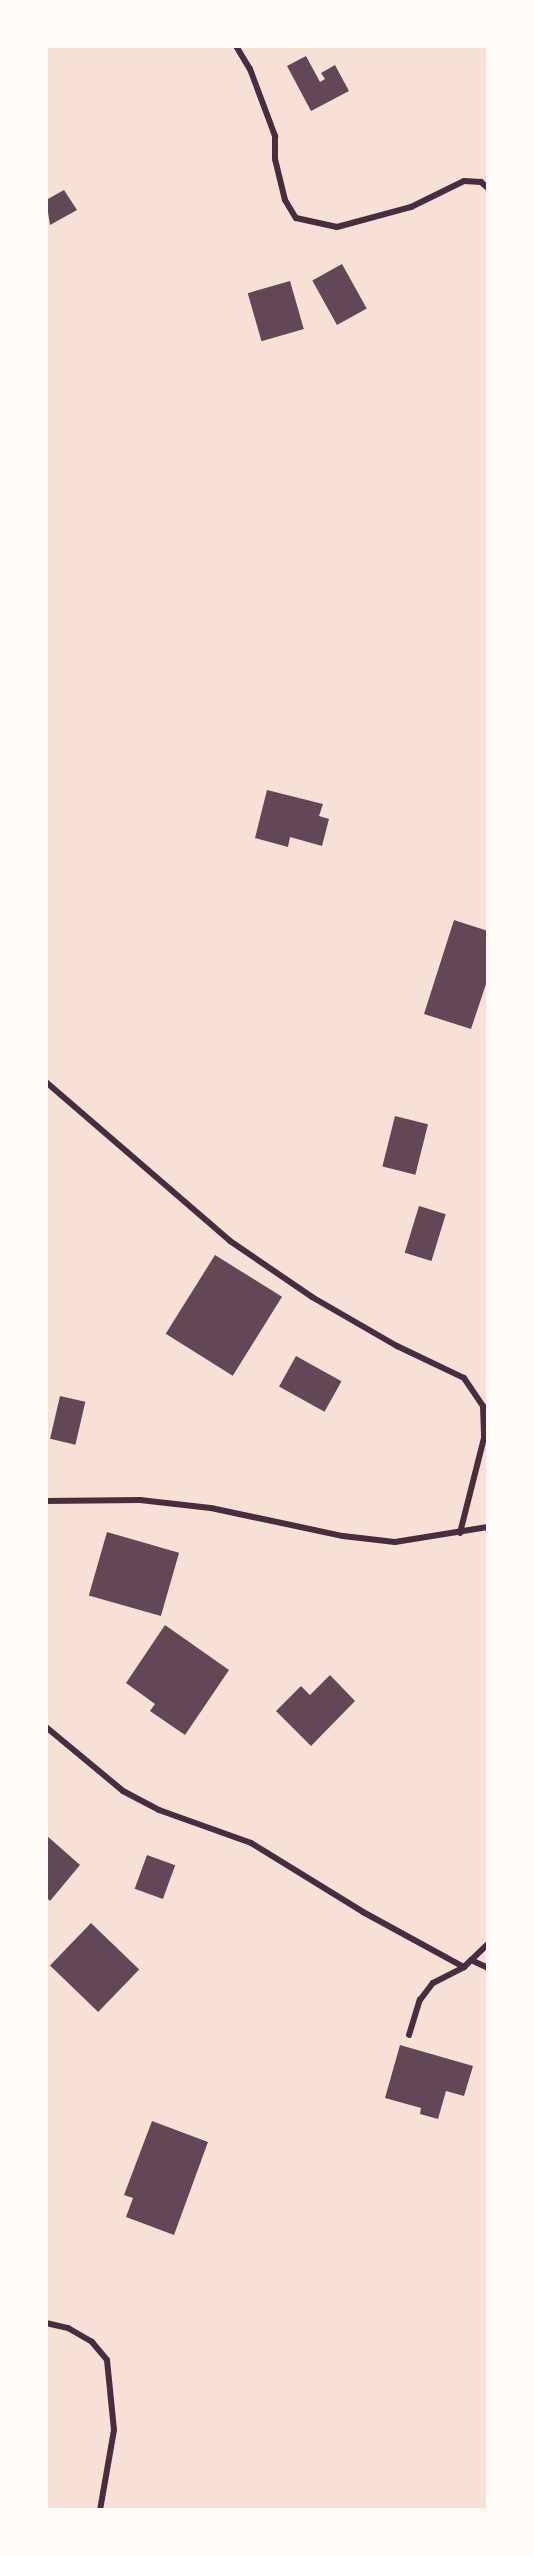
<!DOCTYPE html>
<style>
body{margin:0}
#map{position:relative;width:534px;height:2556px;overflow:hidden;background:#f7e1d7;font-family:"Source Serif 4",serif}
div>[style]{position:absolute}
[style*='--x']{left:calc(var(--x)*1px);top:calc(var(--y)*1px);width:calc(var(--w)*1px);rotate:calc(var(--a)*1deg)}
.building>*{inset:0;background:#644757;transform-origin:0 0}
.minor>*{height:6px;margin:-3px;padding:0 3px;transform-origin:3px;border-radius:3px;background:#4a2c40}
span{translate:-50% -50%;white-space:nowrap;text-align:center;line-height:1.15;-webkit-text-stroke:6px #fffaf5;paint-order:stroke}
.frame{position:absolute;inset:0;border:48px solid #fffaf5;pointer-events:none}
</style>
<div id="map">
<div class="building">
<div style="clip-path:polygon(306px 56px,320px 82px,325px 79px,321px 73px,335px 65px,349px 91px,311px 111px,287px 66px)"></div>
<div style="clip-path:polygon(64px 190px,77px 210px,50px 225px,46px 200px)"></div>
<div style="left:342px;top:264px;width:51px;height:34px;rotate:61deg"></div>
<div style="left:290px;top:281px;width:50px;height:44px;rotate:74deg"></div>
<div style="clip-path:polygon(267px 790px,323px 804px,319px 816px,329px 819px,322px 846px,290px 837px,288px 847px,255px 838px)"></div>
<div style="clip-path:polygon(454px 920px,488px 931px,488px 978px,471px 1029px,424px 1014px)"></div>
<div style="left:395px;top:1116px;width:34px;height:52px;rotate:14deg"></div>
<div style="left:419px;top:1206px;width:28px;height:49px;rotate:17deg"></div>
<div style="left:215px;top:1255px;width:79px;height:93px;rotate:32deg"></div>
<div style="left:296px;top:1356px;width:52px;height:35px;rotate:29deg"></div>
<div style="left:60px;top:1396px;width:26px;height:44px;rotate:13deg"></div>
<div style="left:107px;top:1532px;width:75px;height:66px;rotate:16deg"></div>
<div style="clip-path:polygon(165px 1625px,229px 1670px,185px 1735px,150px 1711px,155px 1704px,126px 1683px)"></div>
<div style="clip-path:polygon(330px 1675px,355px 1701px,311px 1746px,276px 1711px,301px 1686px,310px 1695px)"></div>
<div style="clip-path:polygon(46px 1835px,80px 1865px,50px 1901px,46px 1897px)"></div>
<div style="left:147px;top:1855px;width:30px;height:36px;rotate:20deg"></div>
<div style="left:91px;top:1923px;width:67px;height:59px;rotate:44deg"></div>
<div style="clip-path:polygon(400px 2045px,473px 2066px,464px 2096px,446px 2091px,438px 2119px,420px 2114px,421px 2108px,385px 2098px)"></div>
<div style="clip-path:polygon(152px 2121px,208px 2142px,174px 2235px,126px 2217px,133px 2198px,124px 2195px)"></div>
</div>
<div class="minor">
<div style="--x:236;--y:46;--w:27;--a:59"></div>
<div style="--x:250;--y:69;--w:72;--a:69.5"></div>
<div style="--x:275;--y:136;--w:23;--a:90"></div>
<div style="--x:275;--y:159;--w:42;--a:76.3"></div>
<div style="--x:285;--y:200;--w:21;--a:59"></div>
<div style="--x:296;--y:218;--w:42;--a:12.4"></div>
<div style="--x:337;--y:227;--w:77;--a:-15.1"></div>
<div style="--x:411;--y:207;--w:59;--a:-26.1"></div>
<div style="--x:464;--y:181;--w:17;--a:3"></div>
<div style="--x:481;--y:182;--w:9;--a:41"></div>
<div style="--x:46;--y:1082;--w:243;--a:40.8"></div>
<div style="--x:230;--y:1241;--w:99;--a:34.3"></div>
<div style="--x:312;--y:1297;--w:98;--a:30"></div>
<div style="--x:397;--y:1346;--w:74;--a:25.5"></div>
<div style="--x:464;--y:1378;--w:34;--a:56"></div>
<div style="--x:483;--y:1406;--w:32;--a:88"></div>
<div style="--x:484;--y:1438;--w:98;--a:104.2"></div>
<div style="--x:46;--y:1501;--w:94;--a:-0.6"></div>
<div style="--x:140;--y:1500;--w:71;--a:6.4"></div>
<div style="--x:211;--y:1508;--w:135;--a:12"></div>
<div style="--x:343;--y:1536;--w:52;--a:6.6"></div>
<div style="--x:395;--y:1542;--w:94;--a:-9.2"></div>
<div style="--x:46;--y:1727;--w:100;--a:39.7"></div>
<div style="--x:123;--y:1791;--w:41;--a:27.8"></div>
<div style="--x:159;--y:1810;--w:98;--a:19.7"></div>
<div style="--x:251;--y:1843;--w:132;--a:31.6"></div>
<div style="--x:363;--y:1912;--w:115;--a:28.6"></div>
<div style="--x:471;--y:1960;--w:19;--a:25"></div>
<div style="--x:409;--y:2035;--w:37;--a:-73"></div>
<div style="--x:420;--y:2000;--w:21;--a:-53"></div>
<div style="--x:433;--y:1983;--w:35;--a:-27"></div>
<div style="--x:464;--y:1967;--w:33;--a:-44"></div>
<div style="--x:46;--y:2323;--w:23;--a:13"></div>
<div style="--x:68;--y:2328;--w:28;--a:30"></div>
<div style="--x:92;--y:2342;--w:23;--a:50"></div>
<div style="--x:107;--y:2360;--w:70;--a:84.3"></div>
<div style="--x:114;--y:2430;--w:81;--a:99.9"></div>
</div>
<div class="frame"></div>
</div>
